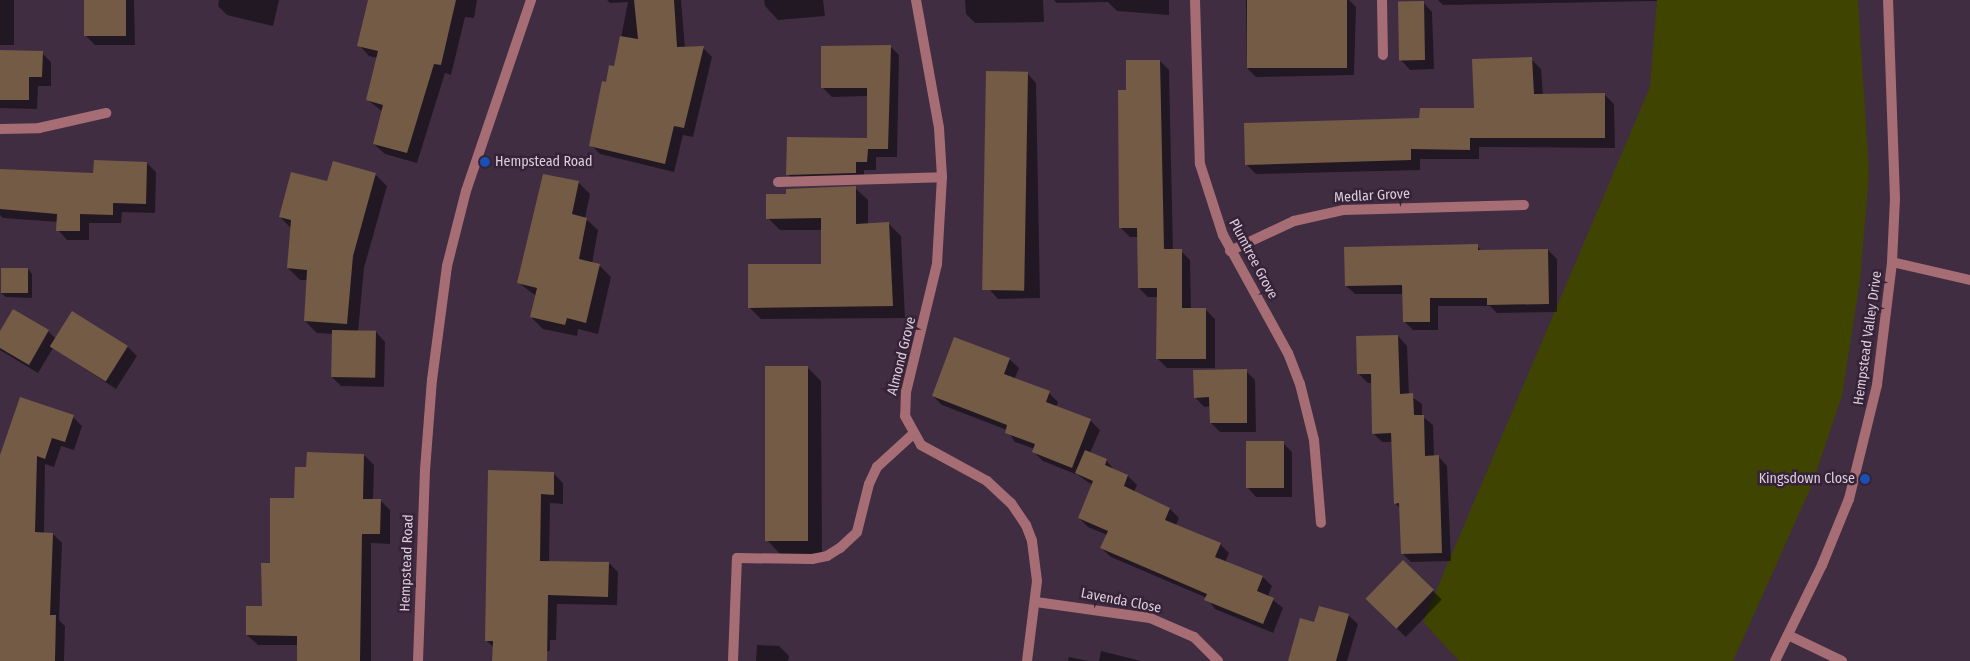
<!DOCTYPE html>
<style>
body{margin:0}
#map{position:relative;width:1970px;height:661px;overflow:hidden;background:#412d42;font-family:"Fira Sans Condensed",sans-serif}
div>[style]{position:absolute}
[style*='--x']{left:calc(var(--x)*1px);top:calc(var(--y)*1px);width:calc(var(--w)*1px);rotate:calc(var(--a)*1deg)}
.green>*{inset:0;background:#3f4500}
.shadow>*{inset:0;background:#0007;transform-origin:0 0}
.building>*{inset:0;background:#735b46;transform-origin:0 0}
.service>*{height:10px;margin:-5px;padding:0 5px;transform-origin:5px;border-radius:5px;background:#a76d74}
.minor>*{height:10px;margin:-5px;padding:0 5px;transform-origin:5px;border-radius:5px;background:#a76d74}
.tertiary>*{height:10px;margin:-5px;padding:0 5px;transform-origin:5px;border-radius:5px;background:#a76d74}
.dots>*{width:14px;height:14px;translate:-50% -50%;box-sizing:border-box;border:2px solid #372338;border-radius:50%}
span{translate:-50% -50%;white-space:nowrap;text-align:center;line-height:1.15;-webkit-text-stroke:5px #372338;paint-order:stroke}
.poi-label{font-size:14px;color:#dbcedc}
.left{translate:0 -50%;text-align:left}
.right{translate:-100% -50%;text-align:right}
.street-label{font-size:14px;color:#dbcedc}
</style>
<div id="map">
<div class="green">
<div style="clip-path:polygon(1657px 0,1858px 0,1869px 174px,1860px 280px,1842px 396px,1811px 487px,1733px 661px,1459px 661px,1423px 622px,1650px 87px)"></div>
</div>
<div class="shadow">
<div style="left:0;top:0;width:14px;height:45px"></div>
<div style="clip-path:polygon(86px 0,134px 0,135px 45px,95px 45px,86px 36px)"></div>
<div style="clip-path:polygon(219px 0,279px 0,273px 26px,227px 15px,218px 6px)"></div>
<div style="clip-path:polygon(384px 0,477px 0,474px 18px,465px 17px,451px 75px,445px 73px,417px 163px,385px 154px,374px 144px,383px 112px,368px 100px,378px 58px,369px 56px,359px 45px)"></div>
<div style="clip-path:polygon(607px 0,681px 0,685px 48px,703px 48px,712px 57px,693px 137px,683px 135px,674px 172px,600px 154px,591px 145px,607px 83px,615px 68px,628px 2px,610px 3px)"></div>
<div style="clip-path:polygon(764px 0,823px 0,825px 16px,778px 20px,765px 6px)"></div>
<div style="clip-path:polygon(965px 0,1043px 0,1044px 22px,975px 23px,966px 14px)"></div>
<div style="clip-path:polygon(1054px 0,1169px 0,1169px 15px,1117px 11px,1108px 2px,1057px 3px)"></div>
<div style="clip-path:polygon(1246px 0,1349px 0,1356px 7px,1354px 75px,1256px 77px,1247px 68px)"></div>
<div style="clip-path:polygon(1438px 0,1657px 0,1657px 1px,1443px 5px)"></div>
<div style="clip-path:polygon(1423px 2px,1432px 12px,1434px 69px,1410px 70px,1401px 60px)"></div>
<div style="clip-path:polygon(890px 46px,899px 55px,897px 157px,876px 157px,876px 170px,864px 170px,864px 181px,797px 183px,788px 174px,869px 139px,869px 96px,832px 97px,823px 88px)"></div>
<div style="clip-path:polygon(0 52px,42px 53px,51px 62px,51px 86px,38px 86px,37px 109px,0 108px)"></div>
<div style="clip-path:polygon(1531px 59px,1541px 69px,1543px 95px,1604px 94px,1614px 104px,1615px 148px,1479px 147px,1479px 159px,1420px 159px,1420px 170px,1256px 174px,1246px 164px,1421px 120px,1475px 110px)"></div>
<div style="clip-path:polygon(1160px 61px,1169px 70px,1173px 251px,1181px 251px,1190px 260px,1191px 310px,1205px 309px,1215px 319px,1215px 368px,1167px 368px,1158px 359px,1158px 297px,1148px 297px,1139px 288px,1139px 237px,1130px 237px,1121px 228px,1127px 91px)"></div>
<div style="clip-path:polygon(1027px 73px,1036px 83px,1040px 298px,998px 299px,989px 289px)"></div>
<div style="clip-path:polygon(147px 163px,156px 172px,155px 213px,122px 212px,121px 223px,89px 223px,89px 240px,67px 240px,58px 230px,58px 222px,3px 218px,0 215px,0 170px,95px 174px)"></div>
<div style="clip-path:polygon(375px 174px,387px 186px,364px 268px,358px 332px,376px 332px,385px 342px,384px 387px,341px 386px,332px 377px,333px 334px,317px 333px,305px 321px,308px 280px,300px 280px,288px 268px,291px 228px,280px 217px,328px 183px)"></div>
<div style="clip-path:polygon(578px 182px,590px 194px,585px 218px,598px 230px,592px 264px,599px 265px,611px 277px,598px 334px,578px 329px,577px 336px,543px 329px,531px 317px,536px 296px,519px 283px)"></div>
<div style="clip-path:polygon(855px 188px,868px 200px,868px 225px,889px 224px,901px 236px,905px 318px,761px 319px,749px 307px,822px 265px,822px 230px,780px 230px,768px 218px)"></div>
<div style="clip-path:polygon(1477px 246px,1482px 251px,1548px 250px,1557px 259px,1557px 312px,1497px 313px,1490px 306px,1438px 306px,1438px 330px,1413px 330px,1404px 321px,1404px 294px,1355px 294px,1346px 286px)"></div>
<div style="clip-path:polygon(28px 269px,32px 274px,32px 298px,6px 297px,1px 293px)"></div>
<div style="clip-path:polygon(72px 313px,128px 347px,137px 356px,116px 389px,53px 348px,38px 373px,0 350px,0 334px,48px 331px,56px 339px)"></div>
<div style="clip-path:polygon(1398px 336px,1407px 346px,1409px 395px,1422px 404px,1422px 416px,1433px 425px,1434px 457px,1438px 456px,1447px 466px,1451px 561px,1411px 562px,1402px 553px,1401px 509px,1395px 503px,1392px 442px,1382px 442px,1373px 433px,1372px 383px,1368px 383px,1359px 374px)"></div>
<div style="clip-path:polygon(1009px 359px,1019px 368px,1014px 380px,1049px 393px,1058px 402px,1056px 407px,1090px 420px,1100px 430px,1090px 453px,1106px 460px,1115px 471px,1128px 476px,1137px 485px,1134px 492px,1170px 509px,1179px 518px,1176px 525px,1220px 544px,1229px 553px,1225px 562px,1263px 577px,1272px 586px,1268px 596px,1283px 608px,1273px 633px,1215px 609px,1207px 598px,1111px 557px,1101px 548px,1107px 535px,1088px 527px,1079px 518px,1092px 485px,1078px 475px,1043px 461px,1034px 452px,1035px 449px,1015px 442px,1007px 430px,942px 405px,933px 396px)"></div>
<div style="clip-path:polygon(808px 368px,821px 381px,822px 554px,780px 554px,767px 540px)"></div>
<div style="clip-path:polygon(1246px 371px,1255px 380px,1256px 432px,1220px 432px,1211px 423px,1211px 406px,1204px 407px,1195px 397px)"></div>
<div style="clip-path:polygon(73px 417px,82px 426px,74px 450px,61px 446px,54px 467px,45px 464px,44px 533px,53px 534px,62px 543px,59px 620px,65px 626px,64px 661px,67px 661px,25px 661px,0 459px)"></div>
<div style="clip-path:polygon(1283px 443px,1292px 452px,1292px 497px,1256px 497px,1247px 487px)"></div>
<div style="clip-path:polygon(364px 455px,374px 465px,373px 500px,380px 500px,390px 510px,390px 544px,371px 543px,371px 661px,299px 661px,298px 645px,258px 645px,247px 635px,264px 607px,271px 564px,307px 468px)"></div>
<div style="clip-path:polygon(489px 471px,554px 474px,563px 483px,563px 504px,550px 503px,549px 562px,609px 563px,618px 572px,617px 605px,557px 604px,556px 640px,550px 640px,550px 651px,537px 651px,536px 661px,493px 661px,494px 648px,486px 640px)"></div>
<div style="left:1403px;top:562px;width:54px;height:52px;rotate:44deg"></div>
<div style="clip-path:polygon(1348px 615px,1358px 624px,1347px 661px,1290px 661px,1315px 624px)"></div>
<div style="clip-path:polygon(757px 645px,779px 646px,789px 656px,788px 661px,756px 661px)"></div>
<div style="clip-path:polygon(1101px 651px,1141px 661px,1099px 661px)"></div>
<div style="clip-path:polygon(1069px 657px,1088px 661px,1068px 661px)"></div>
</div>
<div class="building">
<div style="left:84px;top:0;width:42px;height:36px"></div>
<div style="clip-path:polygon(368px 0,456px 0,441px 65px,434px 64px,407px 153px,373px 144px,383px 105px,366px 100px,378px 51px,357px 46px)"></div>
<div style="clip-path:polygon(634px 0,674px 0,677px 47px,704px 46px,684px 128px,674px 126px,665px 164px,589px 146px,602px 81px,606px 82px,609px 65px,614px 66px,620px 36px,638px 39px)"></div>
<div style="left:1247px;top:0;width:100px;height:68px"></div>
<div style="left:1424px;top:1px;width:59px;height:26px;rotate:89deg"></div>
<div style="clip-path:polygon(891px 45px,888px 149px,868px 149px,867px 162px,856px 162px,856px 173px,786px 175px,787px 137px,867px 138px,867px 88px,821px 88px,821px 46px)"></div>
<div style="clip-path:polygon(0 50px,43px 51px,42px 77px,29px 77px,29px 100px,0 100px)"></div>
<div style="clip-path:polygon(1532px 57px,1534px 94px,1605px 93px,1605px 138px,1470px 138px,1470px 150px,1411px 149px,1411px 160px,1245px 165px,1244px 123px,1419px 118px,1420px 108px,1474px 108px,1472px 59px)"></div>
<div style="clip-path:polygon(1126px 60px,1160px 60px,1164px 249px,1182px 249px,1182px 308px,1206px 308px,1206px 359px,1156px 359px,1157px 288px,1138px 288px,1137px 228px,1119px 228px,1118px 90px,1126px 90px)"></div>
<div style="left:986px;top:71px;width:42px;height:219px;rotate:1deg"></div>
<div style="clip-path:polygon(94px 160px,147px 162px,146px 204px,113px 203px,113px 215px,80px 214px,80px 231px,56px 231px,57px 214px,0 209px,0 169px,93px 173px)"></div>
<div style="clip-path:polygon(333px 161px,376px 173px,353px 256px,347px 324px,304px 321px,307px 270px,287px 268px,291px 220px,279px 217px,291px 172px,327px 181px)"></div>
<div style="clip-path:polygon(543px 174px,579px 181px,572px 214px,587px 218px,579px 259px,600px 264px,586px 323px,567px 318px,565px 325px,530px 317px,537px 288px,517px 283px)"></div>
<div style="clip-path:polygon(856px 186px,856px 224px,889px 222px,893px 306px,748px 308px,748px 264px,821px 264px,821px 218px,766px 219px,766px 194px,786px 194px,786px 189px)"></div>
<div style="clip-path:polygon(1478px 244px,1478px 250px,1548px 249px,1549px 304px,1487px 305px,1487px 298px,1430px 298px,1430px 322px,1403px 322px,1402px 285px,1345px 286px,1344px 247px)"></div>
<div style="left:1px;top:268px;width:27px;height:25px"></div>
<div style="clip-path:polygon(13px 309px,49px 330px,29px 365px,0 348px,0 331px)"></div>
<div style="left:72px;top:311px;width:66px;height:42px;rotate:32deg"></div>
<div style="left:332px;top:330px;width:44px;height:47px;rotate:1deg"></div>
<div style="clip-path:polygon(1398px 335px,1400px 394px,1413px 393px,1414px 415px,1424px 415px,1425px 456px,1439px 455px,1442px 553px,1401px 554px,1399px 503px,1394px 504px,1391px 433px,1372px 434px,1371px 374px,1357px 374px,1356px 336px)"></div>
<div style="clip-path:polygon(954px 337px,1010px 358px,1004px 374px,1050px 391px,1046px 402px,1091px 419px,1072px 468px,1032px 452px,1035px 444px,1005px 433px,1007px 425px,932px 396px)"></div>
<div style="left:808px;top:366px;width:175px;height:43px;rotate:90deg"></div>
<div style="clip-path:polygon(1247px 369px,1247px 423px,1210px 423px,1209px 397px,1194px 398px,1193px 370px)"></div>
<div style="clip-path:polygon(20px 397px,74px 415px,65px 442px,52px 438px,45px 459px,37px 456px,35px 532px,53px 533px,50px 615px,56px 615px,55px 661px,0 661px,0 455px)"></div>
<div style="left:1246px;top:441px;width:38px;height:47px"></div>
<div style="clip-path:polygon(1085px 450px,1107px 459px,1105px 465px,1128px 475px,1124px 486px,1170px 508px,1165px 520px,1221px 543px,1215px 557px,1263px 576px,1257px 591px,1274px 598px,1263px 624px,1204px 600px,1207px 594px,1100px 548px,1108px 531px,1078px 518px,1093px 481px,1075px 473px)"></div>
<div style="clip-path:polygon(307px 452px,364px 454px,363px 499px,381px 499px,380px 534px,362px 534px,360px 661px,297px 661px,297px 636px,246px 635px,246px 606px,262px 606px,261px 563px,270px 563px,270px 498px,294px 498px,295px 467px,306px 467px)"></div>
<div style="clip-path:polygon(488px 470px,554px 472px,554px 495px,541px 494px,540px 561px,609px 562px,608px 597px,548px 595px,547px 661px,492px 661px,493px 641px,485px 641px)"></div>
<div style="left:1403px;top:560px;width:43px;height:54px;rotate:44deg"></div>
<div style="clip-path:polygon(1319px 606px,1349px 614px,1336px 661px,1288px 661px,1300px 618px,1314px 622px)"></div>
</div>
<div class="service">
<div style="--x:1382;--y:0;--w:55;--a:89"></div>
<div style="--x:778;--y:182;--w:164;--a:-1.7"></div>
<div style="--x:733;--y:661;--w:103;--a:-87.8"></div>
<div style="--x:737;--y:558;--w:75;--a:0.8"></div>
<div style="--x:812;--y:559;--w:15;--a:-11"></div>
<div style="--x:827;--y:556;--w:15;--a:-32"></div>
<div style="--x:840;--y:548;--w:23;--a:-43"></div>
<div style="--x:857;--y:532;--w:49;--a:-76"></div>
<div style="--x:869;--y:484;--w:19;--a:-65"></div>
<div style="--x:877;--y:467;--w:47;--a:-42.4"></div>
</div>
<div class="minor">
<div style="--x:916;--y:0;--w:130;--a:79.8"></div>
<div style="--x:939;--y:128;--w:49;--a:86.5"></div>
<div style="--x:942;--y:177;--w:87;--a:93.3"></div>
<div style="--x:937;--y:264;--w:132;--a:103.6"></div>
<div style="--x:906;--y:392;--w:24;--a:92"></div>
<div style="--x:905;--y:416;--w:33;--a:61"></div>
<div style="--x:921;--y:445;--w:75;--a:28.6"></div>
<div style="--x:987;--y:481;--w:33;--a:43"></div>
<div style="--x:1011;--y:503;--w:27;--a:56"></div>
<div style="--x:1026;--y:525;--w:17;--a:69"></div>
<div style="--x:1032;--y:541;--w:40;--a:82.9"></div>
<div style="--x:1037;--y:581;--w:81;--a:97.1"></div>
<div style="--x:1195;--y:0;--w:164;--a:88.3"></div>
<div style="--x:1200;--y:164;--w:75;--a:72.1"></div>
<div style="--x:1223;--y:235;--w:135;--a:61.2"></div>
<div style="--x:1288;--y:353;--w:33;--a:69"></div>
<div style="--x:1300;--y:384;--w:58;--a:76"></div>
<div style="--x:1314;--y:440;--w:83;--a:85.2"></div>
<div style="--x:0;--y:129;--w:39;--a:-1"></div>
<div style="--x:39;--y:128;--w:69;--a:-12.6"></div>
<div style="--x:1230;--y:251;--w:71;--a:-25.1"></div>
<div style="--x:1294;--y:221;--w:50;--a:-12.7"></div>
<div style="--x:1343;--y:210;--w:181;--a:-1.6"></div>
<div style="--x:1892;--y:262;--w:80;--a:13"></div>
<div style="--x:1036;--y:602;--w:115;--a:8"></div>
<div style="--x:1150;--y:618;--w:48;--a:23.4"></div>
<div style="--x:1194;--y:637;--w:34;--a:45"></div>
<div style="--x:1788;--y:635;--w:60;--a:25.7"></div>
<div style="--x:418;--y:661;--w:191;--a:-87.9"></div>
<div style="--x:425;--y:470;--w:90;--a:-85.6"></div>
<div style="--x:432;--y:380;--w:115;--a:-82.5"></div>
<div style="--x:447;--y:266;--w:77;--a:-75.8"></div>
<div style="--x:466;--y:191;--w:202;--a:-71.2"></div>
</div>
<div class="tertiary">
<div style="--x:1775;--y:661;--w:107;--a:-63.9"></div>
<div style="--x:1822;--y:565;--w:71;--a:-67.8"></div>
<div style="--x:1849;--y:499;--w:117;--a:-76.2"></div>
<div style="--x:1877;--y:385;--w:124;--a:-83"></div>
<div style="--x:1892;--y:262;--w:63;--a:-87.3"></div>
<div style="--x:1895;--y:199;--w:199;--a:-92"></div>
</div>
<div class="dots">
<div style="left:485px;top:162px;background:#1a4fb4"></div>
<div style="left:1865px;top:479px;background:#1a4fb4"></div>
</div>
<div class="poi-label">
<span class="left" style="left:495px;top:162px">Hempstead Road</span>
<span class="right" style="left:1855px;top:479px">Kingsdown Close</span>
</div>
<div class="street-label">
<span style="left:1372px;top:196px;rotate:-3deg">Medlar Grove</span>
<span style="left:1253px;top:259px;rotate:62deg">Plumtree Grove</span>
<span style="left:1868px;top:338px;rotate:-82deg">Hempstead Valley Drive</span>
<span style="left:902px;top:356px;rotate:-76deg">Almond Grove</span>
<span style="left:407px;top:563px;rotate:-88deg">Hempstead Road</span>
<span style="left:1121px;top:601px;rotate:11deg">Lavenda Close</span>
</div>
</div>
